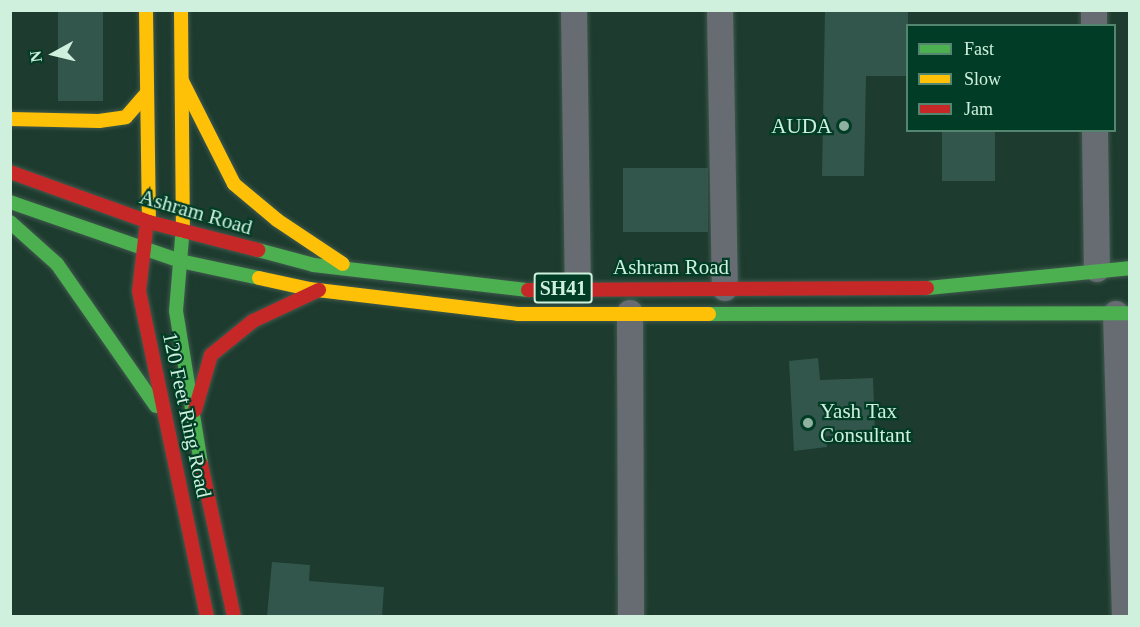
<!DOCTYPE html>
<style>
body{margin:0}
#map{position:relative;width:1140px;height:627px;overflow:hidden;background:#1d3b2e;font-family:Georgia,serif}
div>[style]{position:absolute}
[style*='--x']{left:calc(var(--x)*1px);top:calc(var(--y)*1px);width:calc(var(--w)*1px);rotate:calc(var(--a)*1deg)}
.building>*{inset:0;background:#33564c;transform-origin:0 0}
.roads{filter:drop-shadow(0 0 2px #3f594d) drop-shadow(0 0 2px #3f594d)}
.street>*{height:26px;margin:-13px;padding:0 13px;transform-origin:13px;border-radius:13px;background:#676c72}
.fast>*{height:14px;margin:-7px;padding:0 7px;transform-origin:7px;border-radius:7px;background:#4caf50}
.slow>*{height:14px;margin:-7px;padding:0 7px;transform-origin:7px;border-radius:7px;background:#ffc107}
.jam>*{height:14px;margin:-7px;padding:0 7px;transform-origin:7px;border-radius:7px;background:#c62828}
.dots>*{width:16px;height:16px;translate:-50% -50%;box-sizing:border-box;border:3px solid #013d26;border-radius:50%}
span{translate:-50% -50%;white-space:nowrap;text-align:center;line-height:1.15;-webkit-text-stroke:4.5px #013d26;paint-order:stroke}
.shield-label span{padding:2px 4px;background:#013d26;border:2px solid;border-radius:4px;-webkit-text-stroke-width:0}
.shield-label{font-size:20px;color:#cef0dd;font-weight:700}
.poi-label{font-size:21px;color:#cef0dd}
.right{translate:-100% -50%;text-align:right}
.left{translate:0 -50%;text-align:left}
.street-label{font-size:21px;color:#cef0dd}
.frame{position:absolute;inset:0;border:12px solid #cef0dd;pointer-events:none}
.legend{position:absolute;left:906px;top:24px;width:210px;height:108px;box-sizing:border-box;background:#013d26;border:2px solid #53856f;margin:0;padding:8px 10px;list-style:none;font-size:18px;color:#cef0dd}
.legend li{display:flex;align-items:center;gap:12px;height:30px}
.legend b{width:30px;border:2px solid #53856f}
.north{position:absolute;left:24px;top:24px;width:60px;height:60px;-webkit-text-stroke:4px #013d26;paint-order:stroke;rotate:262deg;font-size:16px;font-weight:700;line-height:24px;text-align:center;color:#cef0dd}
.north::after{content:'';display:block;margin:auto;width:21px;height:27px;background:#cef0dd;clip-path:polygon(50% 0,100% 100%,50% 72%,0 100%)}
</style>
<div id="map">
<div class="building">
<div style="left:58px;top:10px;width:45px;height:91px"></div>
<div style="clip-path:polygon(825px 10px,908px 10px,908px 76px,866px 76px,864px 176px,822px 176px)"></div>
<div style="left:942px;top:130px;width:53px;height:51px"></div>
<div style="left:623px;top:168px;width:85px;height:64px"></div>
<div style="clip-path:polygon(818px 358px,820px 380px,873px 378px,875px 434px,826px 436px,827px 447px,794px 451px,789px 361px)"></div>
<div style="clip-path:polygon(272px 562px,310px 565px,309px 581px,384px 587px,382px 616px,267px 616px)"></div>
</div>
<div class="roads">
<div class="street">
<div style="--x:574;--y:10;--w:278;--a:89.2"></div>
<div style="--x:720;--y:10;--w:278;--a:89"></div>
<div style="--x:1094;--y:10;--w:16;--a:90"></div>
<div style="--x:1095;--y:130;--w:139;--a:89.2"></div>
<div style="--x:630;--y:313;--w:303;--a:89.8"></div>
<div style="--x:1116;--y:314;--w:302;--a:88.3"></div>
</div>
<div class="fast">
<div style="--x:10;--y:202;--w:180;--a:19.1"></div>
<div style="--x:180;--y:261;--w:81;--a:12.1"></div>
<div style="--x:10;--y:222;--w:63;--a:41.8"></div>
<div style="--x:57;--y:264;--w:173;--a:55.1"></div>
<div style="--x:182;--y:238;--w:73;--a:94.7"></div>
<div style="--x:176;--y:311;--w:155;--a:80.7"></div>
<div style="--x:258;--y:250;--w:58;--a:15"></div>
<div style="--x:314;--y:265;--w:215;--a:6.7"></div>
<div style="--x:927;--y:288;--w:204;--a:-5.6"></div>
<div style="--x:709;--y:314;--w:421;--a:-0.1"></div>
</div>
<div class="slow">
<div style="--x:146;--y:10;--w:212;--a:89.2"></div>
<div style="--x:181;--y:10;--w:221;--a:89.5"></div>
<div style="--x:182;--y:81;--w:115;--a:63.2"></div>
<div style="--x:234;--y:184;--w:56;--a:39.9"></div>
<div style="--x:277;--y:220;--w:79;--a:33.7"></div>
<div style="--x:10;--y:119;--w:89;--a:1.3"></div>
<div style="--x:99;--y:121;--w:27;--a:-8"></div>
<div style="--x:126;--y:117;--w:32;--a:-49"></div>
<div style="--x:259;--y:278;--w:51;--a:12.4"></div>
<div style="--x:309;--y:289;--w:210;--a:6.8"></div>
<div style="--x:518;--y:314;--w:191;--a:0"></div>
</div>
<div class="jam">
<div style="--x:10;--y:172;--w:148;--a:19.8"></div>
<div style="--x:149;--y:222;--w:113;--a:14.4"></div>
<div style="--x:146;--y:230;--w:61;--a:96.5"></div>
<div style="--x:139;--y:291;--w:332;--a:78.2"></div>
<div style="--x:528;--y:290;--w:399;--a:-0.3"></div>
<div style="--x:195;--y:410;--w:57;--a:-73.8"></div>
<div style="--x:211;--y:355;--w:54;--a:-39"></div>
<div style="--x:253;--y:321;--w:73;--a:-25.2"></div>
<div style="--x:201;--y:464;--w:156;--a:77.8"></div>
</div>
</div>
<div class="dots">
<div style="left:844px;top:126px;background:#90b1a0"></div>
<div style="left:808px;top:423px;background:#90b1a0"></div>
</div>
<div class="shield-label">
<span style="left:563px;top:288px">SH41</span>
</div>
<div class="poi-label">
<span class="right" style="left:832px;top:126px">AUDA</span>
<span class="left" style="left:820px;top:423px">Yash Tax<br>Consultant</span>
</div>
<div class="street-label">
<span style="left:196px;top:212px;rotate:16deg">Ashram Road</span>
<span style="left:671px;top:267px">Ashram Road</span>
<span style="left:187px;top:415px;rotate:78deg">120 Feet Ring Road</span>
</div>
<div class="frame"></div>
<ul class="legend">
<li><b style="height:8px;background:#4caf50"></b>Fast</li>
<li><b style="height:8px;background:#ffc107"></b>Slow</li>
<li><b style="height:8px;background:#c62828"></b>Jam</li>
</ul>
<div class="north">N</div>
</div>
